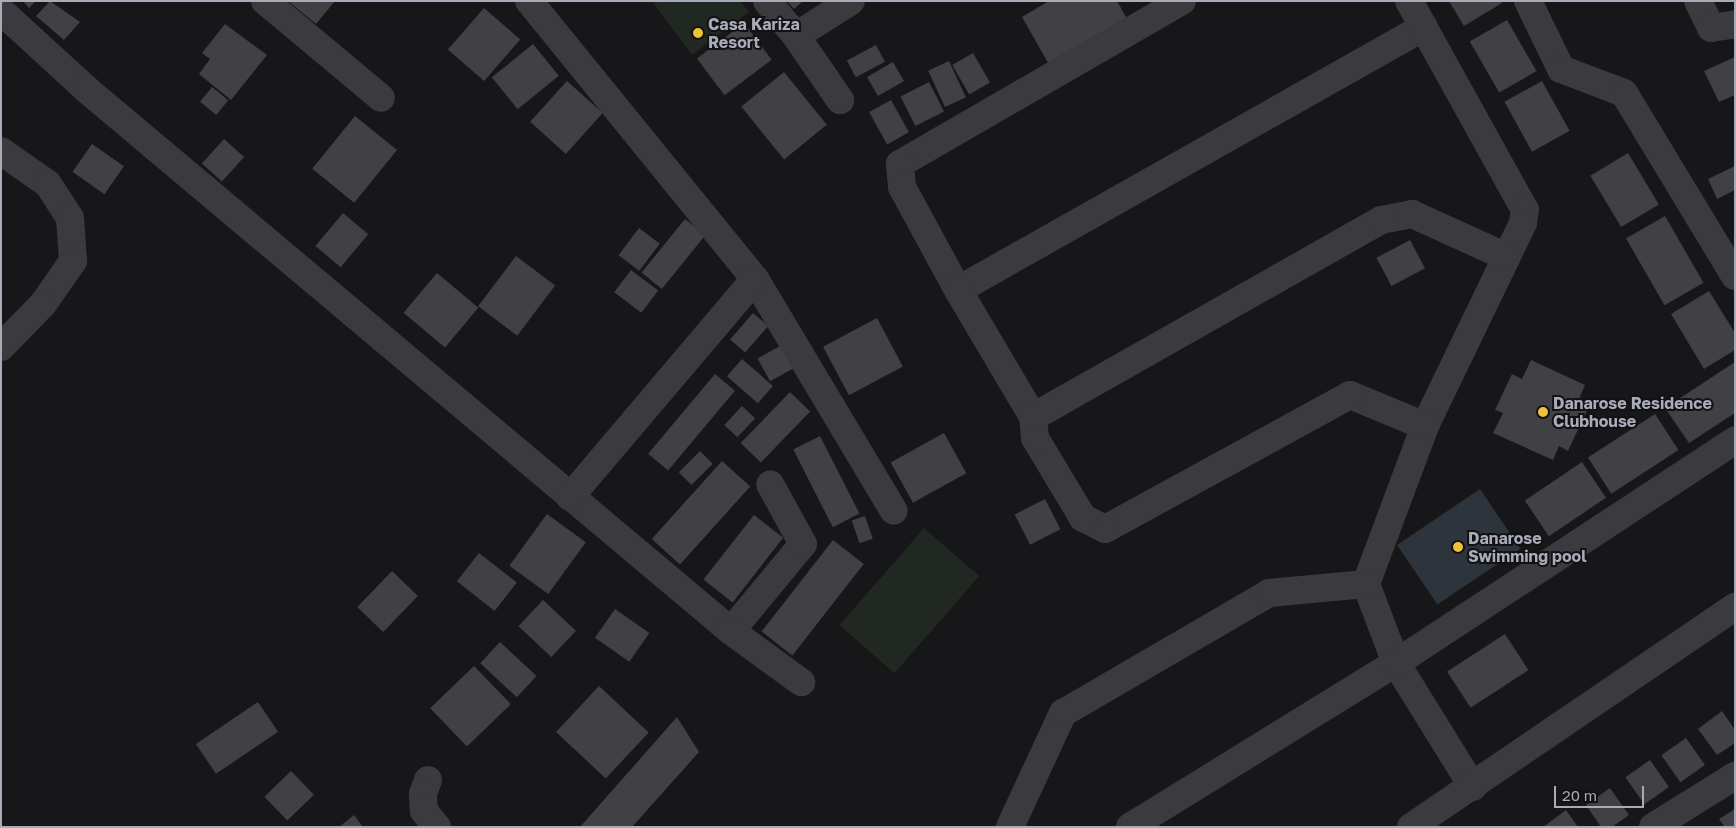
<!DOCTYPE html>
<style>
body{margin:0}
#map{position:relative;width:1736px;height:828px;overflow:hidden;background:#171719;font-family:"Golos Text",sans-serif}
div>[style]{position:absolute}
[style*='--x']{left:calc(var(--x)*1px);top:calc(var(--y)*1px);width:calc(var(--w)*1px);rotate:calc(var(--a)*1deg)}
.green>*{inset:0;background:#212822;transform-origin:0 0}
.water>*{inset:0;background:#2d343c;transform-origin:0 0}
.building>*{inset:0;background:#414145;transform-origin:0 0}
.minor>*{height:28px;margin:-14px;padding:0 14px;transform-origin:14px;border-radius:14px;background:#3a3a3f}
.dots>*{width:14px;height:14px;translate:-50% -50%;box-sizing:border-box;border:2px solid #121214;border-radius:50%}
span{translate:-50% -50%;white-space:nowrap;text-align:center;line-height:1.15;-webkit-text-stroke:4px #121214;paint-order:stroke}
.poi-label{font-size:16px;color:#a9acb8;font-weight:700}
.left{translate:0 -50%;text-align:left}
.frame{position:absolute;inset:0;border:2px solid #a9acb8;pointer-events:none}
.scale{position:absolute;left:1554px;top:786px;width:90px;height:22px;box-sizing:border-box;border:2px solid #a9acb8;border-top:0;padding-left:6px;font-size:15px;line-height:18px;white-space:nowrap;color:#a9acb8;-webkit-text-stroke:4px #121214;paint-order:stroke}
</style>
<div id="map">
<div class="green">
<div style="clip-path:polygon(652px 1px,740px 1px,749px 12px,692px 55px)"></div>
<div style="left:924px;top:528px;width:73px;height:129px;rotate:41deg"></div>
</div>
<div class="water">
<div style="left:1480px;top:489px;width:72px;height:100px;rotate:56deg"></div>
</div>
<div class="building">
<div style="clip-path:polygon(23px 1px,36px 1px,29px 8px)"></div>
<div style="clip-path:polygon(50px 1px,80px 22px,64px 40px,36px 16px)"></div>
<div style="clip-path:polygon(288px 1px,335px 1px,316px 24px)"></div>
<div style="clip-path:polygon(787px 1px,803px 1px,794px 9px)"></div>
<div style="clip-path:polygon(1049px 1px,1117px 1px,1130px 24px,1051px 68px,1022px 17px)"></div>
<div style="clip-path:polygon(1449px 1px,1501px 1px,1502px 3px,1464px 26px)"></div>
<div style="left:484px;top:8px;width:48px;height:55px;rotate:41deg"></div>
<div style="left:1507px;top:20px;width:59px;height:43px;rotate:60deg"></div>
<div style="left:744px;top:23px;width:46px;height:59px;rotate:53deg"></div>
<div style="clip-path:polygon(225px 24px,267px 55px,231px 100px,199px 74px,210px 59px,202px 53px)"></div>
<div style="left:533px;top:44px;width:41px;height:53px;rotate:51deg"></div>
<div style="left:876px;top:45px;width:19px;height:33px;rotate:62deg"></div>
<div style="left:973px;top:53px;width:34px;height:24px;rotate:60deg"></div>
<div style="clip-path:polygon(1735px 57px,1735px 95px,1719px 102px,1704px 71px)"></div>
<div style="left:949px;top:61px;width:40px;height:23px;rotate:65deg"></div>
<div style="left:893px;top:62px;width:22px;height:30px;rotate:60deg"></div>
<div style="left:784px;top:72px;width:68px;height:55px;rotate:51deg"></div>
<div style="left:567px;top:81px;width:48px;height:55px;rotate:42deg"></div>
<div style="left:1542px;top:81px;width:57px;height:43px;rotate:61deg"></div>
<div style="left:929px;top:82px;width:33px;height:32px;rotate:63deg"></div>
<div style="left:212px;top:87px;width:21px;height:19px;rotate:39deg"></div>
<div style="left:891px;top:100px;width:37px;height:25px;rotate:61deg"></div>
<div style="left:355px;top:116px;width:54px;height:68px;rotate:39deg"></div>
<div style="left:224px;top:139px;width:27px;height:33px;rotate:42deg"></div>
<div style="left:92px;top:144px;width:39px;height:34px;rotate:35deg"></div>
<div style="left:1628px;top:153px;width:60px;height:44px;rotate:59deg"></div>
<div style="clip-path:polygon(1735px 166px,1735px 190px,1717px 199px,1708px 179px)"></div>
<div style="left:343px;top:213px;width:33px;height:43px;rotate:40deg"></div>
<div style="left:1665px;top:216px;width:77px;height:45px;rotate:60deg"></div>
<div style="left:685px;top:219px;width:26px;height:69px;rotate:39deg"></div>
<div style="left:639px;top:228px;width:26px;height:34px;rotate:37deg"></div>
<div style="left:1410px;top:240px;width:32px;height:38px;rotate:62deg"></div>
<div style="left:516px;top:256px;width:49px;height:63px;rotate:37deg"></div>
<div style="left:631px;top:270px;width:34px;height:28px;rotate:37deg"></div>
<div style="left:437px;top:273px;width:54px;height:52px;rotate:40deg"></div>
<div style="clip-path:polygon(1709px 291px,1735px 333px,1735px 350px,1704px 369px,1671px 314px)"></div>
<div style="left:753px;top:313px;width:20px;height:35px;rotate:41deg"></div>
<div style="left:877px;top:318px;width:55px;height:61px;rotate:62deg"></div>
<div style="left:782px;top:345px;width:26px;height:28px;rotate:61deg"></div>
<div style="left:742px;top:359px;width:41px;height:23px;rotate:41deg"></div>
<div style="clip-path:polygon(1531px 360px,1585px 385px,1579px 399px,1590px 404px,1568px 451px,1559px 446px,1553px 460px,1493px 433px,1503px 413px,1495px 410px,1512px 374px,1522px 379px)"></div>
<div style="clip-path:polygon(1735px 362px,1735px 413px,1689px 443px,1665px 408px)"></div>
<div style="left:715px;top:374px;width:26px;height:104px;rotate:40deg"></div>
<div style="left:790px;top:392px;width:28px;height:71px;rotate:44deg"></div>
<div style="left:742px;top:406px;width:18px;height:26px;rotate:43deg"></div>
<div style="left:1655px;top:414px;width:43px;height:80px;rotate:57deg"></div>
<div style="left:944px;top:433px;width:46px;height:61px;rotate:61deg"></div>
<div style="left:820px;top:436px;width:87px;height:30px;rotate:63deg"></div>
<div style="left:700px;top:451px;width:18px;height:30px;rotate:45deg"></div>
<div style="left:722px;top:461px;width:38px;height:105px;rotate:42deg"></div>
<div style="left:1582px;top:462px;width:43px;height:69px;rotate:56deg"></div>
<div style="left:1045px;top:499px;width:34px;height:34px;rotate:63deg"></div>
<div style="left:547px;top:514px;width:48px;height:64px;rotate:36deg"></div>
<div style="left:754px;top:515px;width:37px;height:82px;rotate:38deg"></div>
<div style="left:865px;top:516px;width:24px;height:14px;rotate:71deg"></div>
<div style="left:833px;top:540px;width:39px;height:116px;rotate:38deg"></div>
<div style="left:479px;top:553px;width:48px;height:36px;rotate:38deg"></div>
<div style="left:392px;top:571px;width:36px;height:50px;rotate:44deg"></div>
<div style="left:543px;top:600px;width:45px;height:36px;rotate:43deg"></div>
<div style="left:615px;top:609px;width:42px;height:35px;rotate:35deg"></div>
<div style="left:1505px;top:634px;width:43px;height:69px;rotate:57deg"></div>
<div style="left:500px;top:642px;width:50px;height:29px;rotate:43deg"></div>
<div style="left:474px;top:666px;width:53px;height:61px;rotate:46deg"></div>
<div style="left:599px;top:686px;width:68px;height:63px;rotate:43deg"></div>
<div style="left:258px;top:702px;width:36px;height:75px;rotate:56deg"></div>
<div style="clip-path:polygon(1722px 711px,1735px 730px,1735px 743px,1717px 755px,1698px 729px)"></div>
<div style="clip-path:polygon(677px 717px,699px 752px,632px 827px,580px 827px)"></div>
<div style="left:1686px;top:738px;width:33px;height:30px;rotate:55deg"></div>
<div style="left:1650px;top:760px;width:33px;height:30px;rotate:55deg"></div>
<div style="left:291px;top:771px;width:33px;height:37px;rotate:46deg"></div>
<div style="clip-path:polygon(1610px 788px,1629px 815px,1612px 827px,1601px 827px,1586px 805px)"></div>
<div style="clip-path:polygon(1735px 809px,1735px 827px,1725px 827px,1719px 819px)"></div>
<div style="clip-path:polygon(1566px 810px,1578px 827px,1543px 827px)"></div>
<div style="clip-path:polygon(354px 815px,363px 827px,339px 827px)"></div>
</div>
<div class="minor">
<div style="--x:265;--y:1;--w:151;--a:39.9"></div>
<div style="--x:529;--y:1;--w:358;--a:50.9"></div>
<div style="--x:755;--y:279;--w:270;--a:59.1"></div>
<div style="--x:767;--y:1;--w:45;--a:50.4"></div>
<div style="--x:796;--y:36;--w:65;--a:-32.5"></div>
<div style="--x:1182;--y:1;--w:326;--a:150"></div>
<div style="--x:900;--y:164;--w:23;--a:85"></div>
<div style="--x:902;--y:187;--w:117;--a:61.5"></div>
<div style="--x:958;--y:290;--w:535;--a:-29.44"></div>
<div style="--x:1409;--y:1;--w:239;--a:61"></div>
<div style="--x:1525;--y:210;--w:13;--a:99"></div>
<div style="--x:1523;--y:223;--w:225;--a:115.8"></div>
<div style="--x:1425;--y:426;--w:169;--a:110.5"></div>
<div style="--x:1366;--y:584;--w:85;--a:69.2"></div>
<div style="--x:1396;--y:663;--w:146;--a:58.2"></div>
<div style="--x:1528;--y:1;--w:76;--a:64.1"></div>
<div style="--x:1561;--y:69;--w:67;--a:20.9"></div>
<div style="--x:1624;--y:93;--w:214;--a:58.8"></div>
<div style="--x:1698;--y:1;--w:30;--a:64"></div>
<div style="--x:1711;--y:28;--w:24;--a:-9"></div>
<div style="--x:1;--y:11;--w:115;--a:42.5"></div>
<div style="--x:86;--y:89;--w:842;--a:40.04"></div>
<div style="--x:731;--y:631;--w:113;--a:-50.4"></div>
<div style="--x:803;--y:544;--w:68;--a:-118.8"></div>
<div style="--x:796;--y:36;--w:78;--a:55.5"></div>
<div style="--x:1;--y:151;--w:57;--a:35.1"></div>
<div style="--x:48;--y:184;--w:40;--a:57.1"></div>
<div style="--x:70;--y:218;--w:43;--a:86"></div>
<div style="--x:73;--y:261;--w:52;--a:124.9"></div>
<div style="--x:43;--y:304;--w:60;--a:134.3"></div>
<div style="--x:958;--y:290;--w:147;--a:59.4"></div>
<div style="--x:1425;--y:426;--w:81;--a:-157.5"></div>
<div style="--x:1350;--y:395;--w:279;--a:151.3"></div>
<div style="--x:1105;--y:529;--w:25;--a:-153"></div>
<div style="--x:1083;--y:518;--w:93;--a:-121"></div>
<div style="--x:1035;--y:438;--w:21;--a:-95"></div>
<div style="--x:1033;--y:417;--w:400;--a:-29.5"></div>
<div style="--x:1381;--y:220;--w:32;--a:-11"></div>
<div style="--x:1412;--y:214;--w:104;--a:24.4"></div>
<div style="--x:570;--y:497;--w:286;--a:-49.7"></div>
<div style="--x:731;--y:631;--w:87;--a:36.1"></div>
<div style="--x:428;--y:780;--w:15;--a:110"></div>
<div style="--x:423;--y:794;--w:17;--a:87"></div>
<div style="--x:424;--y:811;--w:21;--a:51"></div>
<div style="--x:1010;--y:827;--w:126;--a:-65.1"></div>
<div style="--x:1063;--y:713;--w:238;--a:-30.2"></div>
<div style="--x:1269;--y:593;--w:97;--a:-5.3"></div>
<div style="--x:1130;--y:827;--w:312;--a:-31.7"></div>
<div style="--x:1396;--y:663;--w:406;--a:-33.3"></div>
<div style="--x:1411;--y:827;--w:392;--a:-34.2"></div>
<div style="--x:1653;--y:827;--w:97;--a:-31.9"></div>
</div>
<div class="dots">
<div style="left:698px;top:33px;background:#eec339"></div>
<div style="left:1543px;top:412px;background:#eec339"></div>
<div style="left:1458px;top:547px;background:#eec339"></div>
</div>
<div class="poi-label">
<span class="left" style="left:708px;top:33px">Casa Kariza<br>Resort</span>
<span class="left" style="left:1553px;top:412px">Danarose Residence<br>Clubhouse</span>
<span class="left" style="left:1468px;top:547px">Danarose<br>Swimming pool</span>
</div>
<div class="frame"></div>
<div class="scale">20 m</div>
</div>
